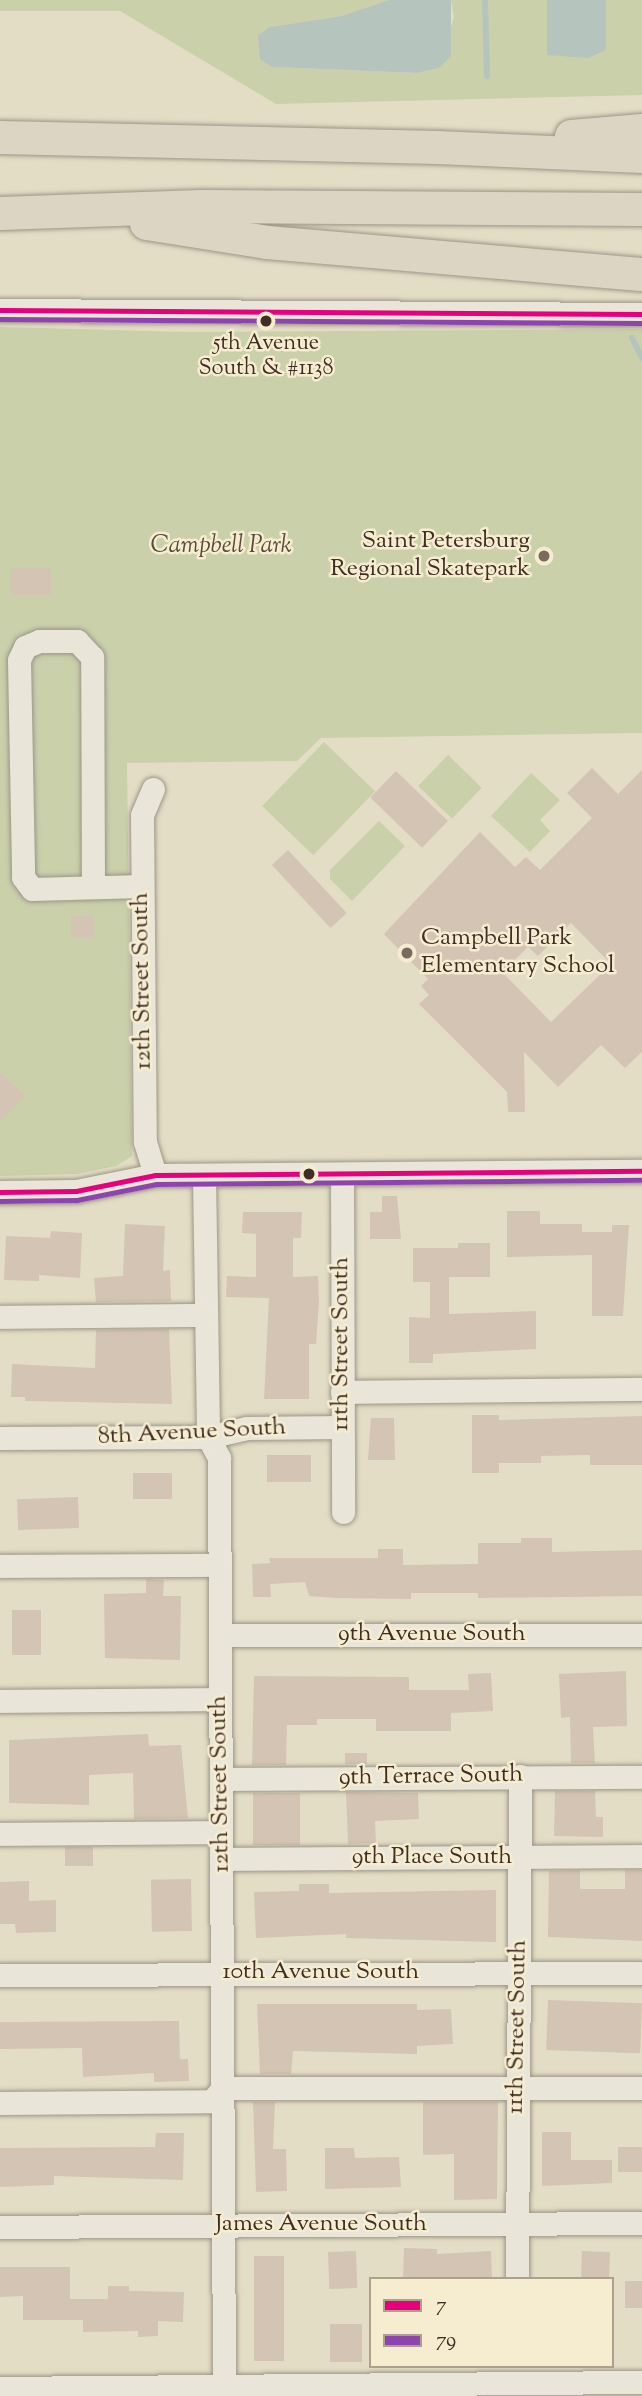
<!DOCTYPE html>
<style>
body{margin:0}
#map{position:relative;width:642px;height:2396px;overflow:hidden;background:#e4ddc5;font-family:"Sorts Mill Goudy",serif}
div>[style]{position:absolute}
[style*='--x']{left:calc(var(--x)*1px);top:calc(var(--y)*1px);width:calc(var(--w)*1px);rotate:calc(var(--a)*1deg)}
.green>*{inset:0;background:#cad0aa;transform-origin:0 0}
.water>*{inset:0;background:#b5c5be}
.stream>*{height:6px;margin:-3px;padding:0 3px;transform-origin:3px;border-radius:3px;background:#b5c5be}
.building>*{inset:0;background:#d4c4b3;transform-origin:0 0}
.roads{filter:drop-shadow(0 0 2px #9c9687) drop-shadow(0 0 2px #9c9687)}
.minor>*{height:23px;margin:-11.5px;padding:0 11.5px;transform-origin:11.5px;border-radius:11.5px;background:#e9e6d9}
.highway>*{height:33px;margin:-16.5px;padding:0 16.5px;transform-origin:16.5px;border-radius:16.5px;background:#dcd5c4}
.bus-1>*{height:5px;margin:-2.5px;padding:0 2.5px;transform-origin:2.5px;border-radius:2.5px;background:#e5007d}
.bus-2>*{height:5px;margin:-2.5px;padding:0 2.5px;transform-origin:2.5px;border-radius:2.5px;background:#8e44ad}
.dots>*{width:19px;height:19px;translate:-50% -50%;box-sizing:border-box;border:4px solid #f6edd1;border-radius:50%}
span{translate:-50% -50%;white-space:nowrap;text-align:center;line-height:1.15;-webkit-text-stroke:5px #f6edd1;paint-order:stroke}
.bus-label{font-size:22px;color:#402d25}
.poi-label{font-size:24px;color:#402d25}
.right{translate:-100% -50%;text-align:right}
.left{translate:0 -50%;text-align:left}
.park-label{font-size:24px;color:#574b3b;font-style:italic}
.street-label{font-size:24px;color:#402d25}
.legend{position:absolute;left:369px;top:2277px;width:245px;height:91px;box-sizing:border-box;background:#f6edd1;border:2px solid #ada08c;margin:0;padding:9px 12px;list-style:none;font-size:21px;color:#402d25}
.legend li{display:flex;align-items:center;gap:14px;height:35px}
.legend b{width:35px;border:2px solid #ada08c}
</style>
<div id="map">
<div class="green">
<div style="clip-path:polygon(0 0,389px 0,341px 16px,270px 27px,272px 67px,416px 73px,439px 68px,454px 17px,451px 0,547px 0,548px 55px,606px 50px,606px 0,642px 0,642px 95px,276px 104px,120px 11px,0 11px)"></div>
<div style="clip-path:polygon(0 327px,190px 332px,642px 329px,642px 733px,321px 738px,297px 761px,127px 763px,132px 1156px,116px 1166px,78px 1174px,0 1176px)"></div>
<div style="left:324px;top:742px;width:71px;height:89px;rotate:44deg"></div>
<div style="left:448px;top:755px;width:47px;height:43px;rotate:44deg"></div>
<div style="clip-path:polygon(531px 773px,560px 800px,540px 820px,550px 831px,530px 852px,491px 816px)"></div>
<div style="clip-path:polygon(379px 821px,405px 846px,352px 901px,330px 879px,330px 870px)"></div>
</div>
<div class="water">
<div style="clip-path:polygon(389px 0,451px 0,451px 56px,439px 68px,417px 73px,272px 67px,260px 59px,258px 35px,270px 27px,341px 16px)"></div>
<div style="clip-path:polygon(547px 0,606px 0,606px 50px,588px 58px,547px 55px)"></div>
</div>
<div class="stream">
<div style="--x:485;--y:0;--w:76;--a:88.5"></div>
<div style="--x:632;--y:338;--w:22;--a:63"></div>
</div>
<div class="building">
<div style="left:11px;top:568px;width:40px;height:27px"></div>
<div style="clip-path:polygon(evenodd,592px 768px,618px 794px,642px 770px,642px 1052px,625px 1068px,601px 1045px,558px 1087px,524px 1052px,525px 1112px,508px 1112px,507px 1092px,419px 1004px,429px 995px,421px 986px,428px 979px,384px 934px,480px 832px,515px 867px,526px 857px,540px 870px,592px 818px,567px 793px,592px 768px,571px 923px,611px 964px,551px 1022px,502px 972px,528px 947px,538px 956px,571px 923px)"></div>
<div style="left:396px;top:771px;width:72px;height:37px;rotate:44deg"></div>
<div style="left:288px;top:850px;width:86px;height:22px;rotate:47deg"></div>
<div style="left:71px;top:916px;width:22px;height:21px"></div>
<div style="clip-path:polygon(0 1072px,25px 1096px,0 1121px)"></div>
<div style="clip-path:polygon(382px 1196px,397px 1196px,401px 1239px,370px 1239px,370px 1212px,382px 1212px)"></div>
<div style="clip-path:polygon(507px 1211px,540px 1211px,540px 1224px,582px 1224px,582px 1232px,612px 1232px,612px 1225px,629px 1225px,623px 1316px,592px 1316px,592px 1255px,507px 1257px)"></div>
<div style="clip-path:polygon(243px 1212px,302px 1212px,301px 1238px,293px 1238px,293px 1277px,318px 1276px,319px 1302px,316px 1344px,309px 1344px,309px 1399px,264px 1399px,269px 1298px,226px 1297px,227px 1276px,256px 1277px,256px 1234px,242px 1233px)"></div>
<div style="clip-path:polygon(125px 1224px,165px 1226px,163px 1271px,170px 1270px,171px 1301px,96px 1302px,94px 1278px,123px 1276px)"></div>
<div style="clip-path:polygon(51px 1231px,82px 1233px,80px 1278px,39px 1275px,39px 1281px,4px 1280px,6px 1236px,50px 1238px)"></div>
<div style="clip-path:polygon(458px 1243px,490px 1243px,490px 1277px,449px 1277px,449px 1314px,536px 1311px,536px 1349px,433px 1354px,433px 1363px,409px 1363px,409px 1317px,430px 1318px,430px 1282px,413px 1282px,413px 1248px,458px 1248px)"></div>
<div style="clip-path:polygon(169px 1329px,172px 1404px,25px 1401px,25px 1397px,11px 1397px,12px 1364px,95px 1368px,96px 1330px)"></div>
<div style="clip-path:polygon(472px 1415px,499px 1415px,499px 1420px,642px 1416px,642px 1465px,590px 1465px,590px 1455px,541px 1456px,541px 1463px,499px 1463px,499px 1473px,472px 1473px)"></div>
<div style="clip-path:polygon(371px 1418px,394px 1418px,395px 1460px,368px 1460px)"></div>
<div style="left:267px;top:1455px;width:44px;height:27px"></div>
<div style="left:133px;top:1473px;width:39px;height:26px"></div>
<div style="left:78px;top:1497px;width:31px;height:61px;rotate:88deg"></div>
<div style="clip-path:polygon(521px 1538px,552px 1538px,552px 1552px,642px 1550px,642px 1596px,478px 1598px,478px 1593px,411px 1593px,411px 1599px,335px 1598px,309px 1596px,305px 1582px,270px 1584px,271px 1597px,253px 1597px,252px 1564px,270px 1563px,269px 1558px,378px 1558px,378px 1549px,403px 1549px,403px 1565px,478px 1564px,478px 1543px,521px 1543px)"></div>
<div style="clip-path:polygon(146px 1579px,164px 1580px,163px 1596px,181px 1596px,180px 1660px,105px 1658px,104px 1594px,146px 1593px)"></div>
<div style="left:12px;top:1610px;width:29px;height:45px"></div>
<div style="clip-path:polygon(626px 1671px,627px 1726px,593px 1727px,595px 1763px,571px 1763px,570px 1717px,561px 1718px,559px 1674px)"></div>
<div style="clip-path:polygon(491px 1673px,493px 1711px,451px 1713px,451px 1731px,376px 1731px,376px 1719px,317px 1719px,317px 1725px,287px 1725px,286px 1765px,252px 1765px,254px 1676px,409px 1677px,409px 1690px,469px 1690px,468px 1674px)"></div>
<div style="clip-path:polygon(148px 1734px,149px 1746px,181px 1745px,188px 1818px,134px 1819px,133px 1773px,89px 1775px,89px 1805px,9px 1803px,9px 1740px)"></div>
<div style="left:345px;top:1753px;width:22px;height:11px"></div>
<div style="clip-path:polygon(555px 1791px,595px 1791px,596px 1817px,603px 1817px,603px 1837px,554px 1836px)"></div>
<div style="clip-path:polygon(346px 1792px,418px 1793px,419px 1819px,375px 1821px,376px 1843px,348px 1844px)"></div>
<div style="left:253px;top:1793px;width:47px;height:52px"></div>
<div style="left:65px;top:1847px;width:28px;height:19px"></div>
<div style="clip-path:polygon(580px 1870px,580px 1889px,625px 1889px,625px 1870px,642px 1870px,642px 1941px,548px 1937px,549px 1871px)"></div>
<div style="left:191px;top:1879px;width:52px;height:40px;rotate:89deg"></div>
<div style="clip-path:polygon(29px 1881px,29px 1901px,56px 1900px,56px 1932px,16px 1933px,15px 1924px,0 1924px,0 1882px)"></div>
<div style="clip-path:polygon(299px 1884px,329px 1884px,329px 1893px,496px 1890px,496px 1942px,346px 1938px,346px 1934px,256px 1938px,254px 1892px,299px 1891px)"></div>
<div style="left:548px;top:2000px;width:94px;height:50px;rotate:2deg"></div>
<div style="clip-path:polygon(257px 2004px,417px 2004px,417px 2010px,451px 2009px,453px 2044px,417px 2046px,417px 2054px,293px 2051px,291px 2074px,260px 2074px)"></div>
<div style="clip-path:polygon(179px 2021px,180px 2059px,188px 2059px,189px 2081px,154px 2082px,154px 2073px,83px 2077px,82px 2048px,0 2049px,0 2022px)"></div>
<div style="clip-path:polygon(253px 2102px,275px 2102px,273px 2149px,286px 2149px,287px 2191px,256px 2192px)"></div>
<div style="clip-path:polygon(423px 2102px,498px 2102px,497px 2199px,454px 2200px,454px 2154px,423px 2155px)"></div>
<div style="clip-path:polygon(542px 2132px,571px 2132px,571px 2160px,612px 2160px,612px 2183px,542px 2186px)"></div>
<div style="clip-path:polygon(156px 2133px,184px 2133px,183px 2180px,54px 2176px,54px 2185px,0 2187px,0 2148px,155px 2147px)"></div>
<div style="left:618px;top:2147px;width:24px;height:25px"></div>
<div style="clip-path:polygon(325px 2148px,354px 2148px,355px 2158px,399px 2157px,401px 2187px,325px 2189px)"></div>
<div style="clip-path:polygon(404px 2248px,437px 2249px,437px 2254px,491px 2251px,492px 2279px,403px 2279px)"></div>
<div style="left:356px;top:2251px;width:37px;height:28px;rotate:88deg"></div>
<div style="left:582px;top:2251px;width:28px;height:28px;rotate:2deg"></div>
<div style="left:254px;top:2256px;width:30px;height:105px"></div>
<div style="clip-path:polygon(0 2267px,70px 2267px,70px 2299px,108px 2299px,108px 2286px,129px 2286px,129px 2291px,184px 2292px,183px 2322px,158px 2321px,158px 2336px,138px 2337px,138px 2331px,83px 2332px,83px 2320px,23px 2320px,23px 2296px,0 2297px)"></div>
<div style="left:625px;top:2281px;width:17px;height:27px"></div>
<div style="left:330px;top:2324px;width:32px;height:38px"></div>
</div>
<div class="roads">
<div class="minor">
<div style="--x:0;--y:310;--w:642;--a:0.36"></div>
<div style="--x:153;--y:789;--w:28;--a:113"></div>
<div style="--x:142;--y:815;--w:327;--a:89.5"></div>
<div style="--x:145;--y:1142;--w:34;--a:73"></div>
<div style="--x:93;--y:887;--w:230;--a:-90.2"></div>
<div style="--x:92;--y:657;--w:22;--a:-133"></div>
<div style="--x:77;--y:641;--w:38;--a:180"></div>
<div style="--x:39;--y:641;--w:15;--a:157"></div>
<div style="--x:25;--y:647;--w:14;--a:115"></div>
<div style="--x:19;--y:660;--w:217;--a:88.9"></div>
<div style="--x:23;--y:877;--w:15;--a:53"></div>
<div style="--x:32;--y:889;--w:110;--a:-1.6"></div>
<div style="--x:204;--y:1175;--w:262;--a:89.1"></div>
<div style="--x:208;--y:1437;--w:24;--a:62"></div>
<div style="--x:219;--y:1458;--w:938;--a:89.69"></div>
<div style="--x:342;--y:1175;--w:337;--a:89.8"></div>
<div style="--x:0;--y:1192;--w:76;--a:-0.8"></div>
<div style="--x:76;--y:1191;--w:81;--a:-11.4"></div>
<div style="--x:155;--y:1175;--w:487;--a:-0.5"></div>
<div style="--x:0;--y:1317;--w:206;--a:-0.6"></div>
<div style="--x:342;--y:1392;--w:300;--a:-0.6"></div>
<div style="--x:0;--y:1438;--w:208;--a:-0.3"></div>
<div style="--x:208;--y:1437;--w:39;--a:-13"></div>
<div style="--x:246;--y:1428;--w:96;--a:-0.6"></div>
<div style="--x:0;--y:1566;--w:220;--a:-0.3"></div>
<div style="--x:221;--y:1635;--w:421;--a:0"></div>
<div style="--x:0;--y:1701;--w:218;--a:-0.5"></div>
<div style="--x:221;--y:1779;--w:421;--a:-0.3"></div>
<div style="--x:0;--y:1834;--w:221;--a:-0.5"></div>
<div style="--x:222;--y:1859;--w:420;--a:-0.4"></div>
<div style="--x:0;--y:1975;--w:642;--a:-0.18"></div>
<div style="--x:0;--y:2103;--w:212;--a:-0.5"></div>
<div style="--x:212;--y:2101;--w:17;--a:-50"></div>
<div style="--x:223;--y:2088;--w:419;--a:0"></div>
<div style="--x:0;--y:2227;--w:642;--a:-0.36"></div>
<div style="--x:517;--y:2279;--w:503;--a:-89.66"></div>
<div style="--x:0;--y:2388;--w:642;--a:-0.54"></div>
</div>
<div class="highway">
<div style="--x:571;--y:136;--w:71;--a:-4.8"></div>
<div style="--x:0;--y:137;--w:437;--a:1.3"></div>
<div style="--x:437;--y:147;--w:205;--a:2.5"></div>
<div style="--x:0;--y:213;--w:201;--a:-2"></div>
<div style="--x:201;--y:206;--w:441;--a:0.4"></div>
<div style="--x:146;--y:223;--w:122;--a:8.9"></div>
<div style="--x:267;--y:242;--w:376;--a:4.9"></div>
</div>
</div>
<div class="bus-1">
<div style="--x:0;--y:310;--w:642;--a:0.36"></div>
<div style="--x:0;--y:1192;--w:76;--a:-0.8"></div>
<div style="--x:76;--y:1191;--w:81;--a:-11.4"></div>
<div style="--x:155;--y:1175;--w:487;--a:-0.5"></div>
</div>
<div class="bus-2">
<div style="--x:0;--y:319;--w:642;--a:0.36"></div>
<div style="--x:0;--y:1201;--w:77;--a:-0.7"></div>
<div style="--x:77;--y:1200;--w:81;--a:-11.4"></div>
<div style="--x:156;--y:1184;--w:486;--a:-0.5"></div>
</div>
<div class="dots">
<div style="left:266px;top:321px;background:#402d25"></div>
<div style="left:544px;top:556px;background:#796b5d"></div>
<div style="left:407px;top:953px;background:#796b5d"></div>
<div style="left:309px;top:1174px;background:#402d25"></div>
</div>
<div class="bus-label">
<span style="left:266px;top:357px">5th Avenue<br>South &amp; #1138</span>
</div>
<div class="poi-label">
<span class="right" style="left:530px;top:556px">Saint Petersburg<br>Regional Skatepark</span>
<span class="left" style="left:421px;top:953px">Campbell Park<br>Elementary School</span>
</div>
<div class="park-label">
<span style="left:221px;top:547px">Campbell Park</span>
</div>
<div class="street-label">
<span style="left:143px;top:981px;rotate:-91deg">12th Street South</span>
<span style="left:342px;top:1344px;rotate:-90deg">11th Street South</span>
<span style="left:192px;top:1433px;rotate:-3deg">8th Avenue South</span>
<span style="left:432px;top:1635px">9th Avenue South</span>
<span style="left:431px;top:1777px;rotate:-1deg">9th Terrace South</span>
<span style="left:221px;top:1784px;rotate:-91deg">12th Street South</span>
<span style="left:432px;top:1858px">9th Place South</span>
<span style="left:321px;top:1973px">10th Avenue South</span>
<span style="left:518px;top:2027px;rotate:-89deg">11th Street South</span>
<span style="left:321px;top:2225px">James Avenue South</span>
</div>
<ul class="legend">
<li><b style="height:9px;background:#e5007d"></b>7</li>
<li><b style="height:9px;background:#8e44ad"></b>79</li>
</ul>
</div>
